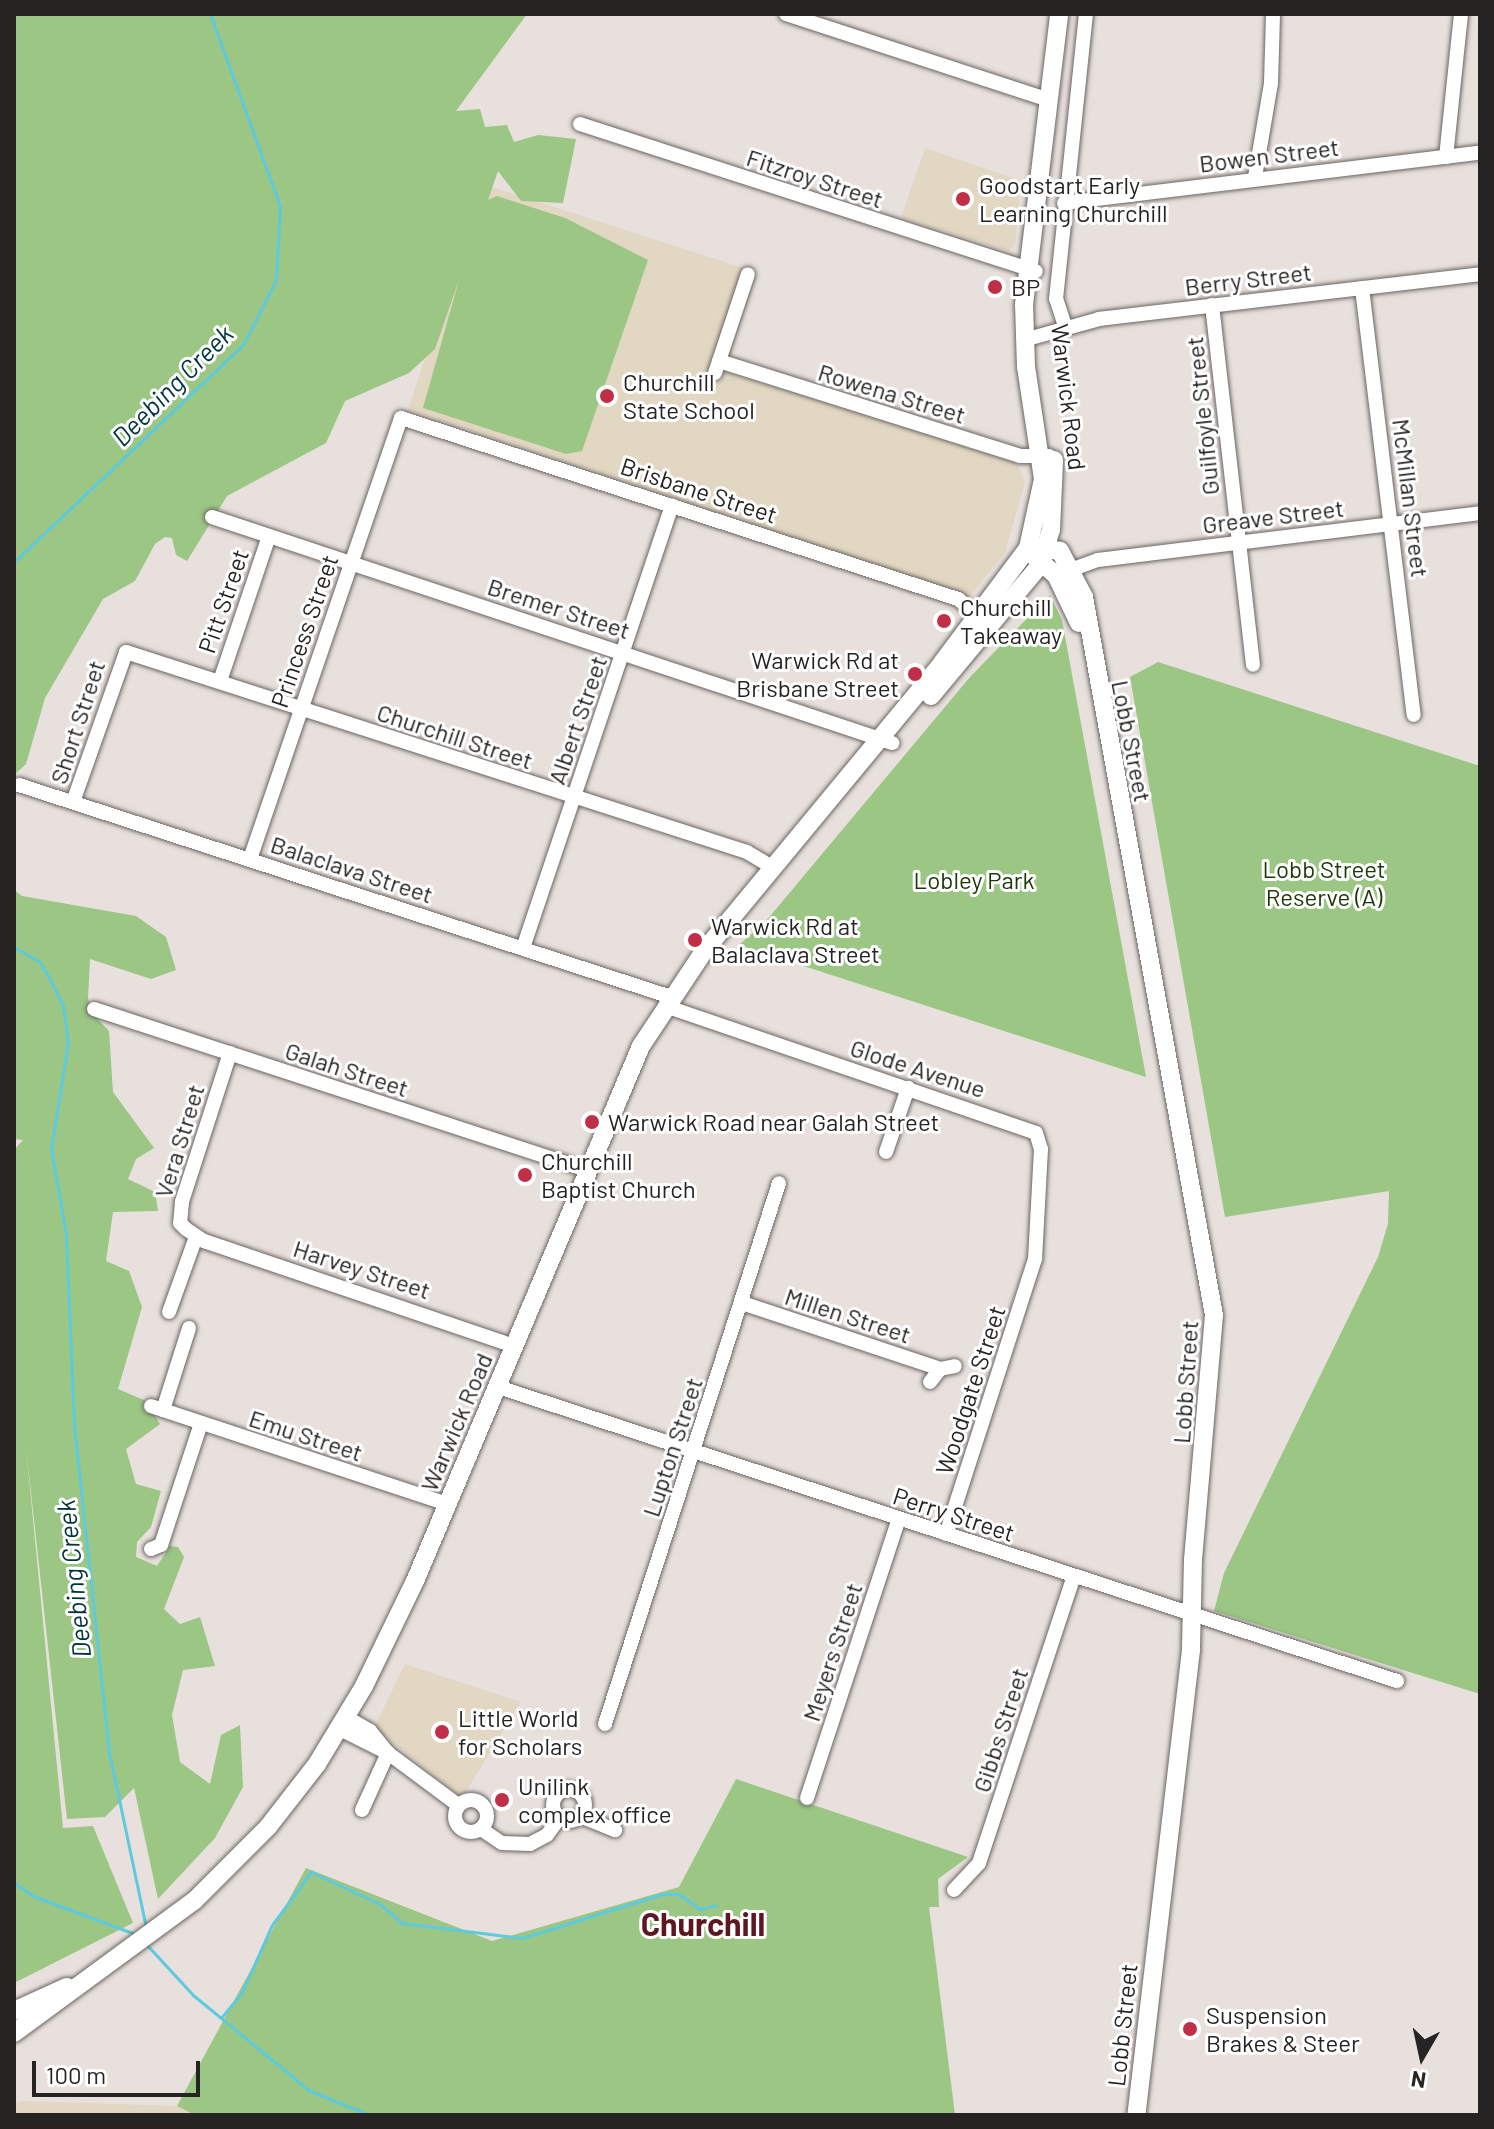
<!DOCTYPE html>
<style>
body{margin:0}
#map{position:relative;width:1494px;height:2129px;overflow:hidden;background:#e7e0dd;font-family:Barlow,sans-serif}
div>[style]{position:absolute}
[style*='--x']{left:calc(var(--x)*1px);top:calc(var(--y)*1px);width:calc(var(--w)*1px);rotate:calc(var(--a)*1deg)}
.education>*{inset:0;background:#e2d7c2}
.green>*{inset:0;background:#9bc684}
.stream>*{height:3px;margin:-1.5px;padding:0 1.5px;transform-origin:1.5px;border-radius:1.5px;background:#5dcade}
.roads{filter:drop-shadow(0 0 2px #6a6562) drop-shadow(0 0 2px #6a6562)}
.minor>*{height:14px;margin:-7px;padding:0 7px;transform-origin:7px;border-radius:7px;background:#fff}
.minor>.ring{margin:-7px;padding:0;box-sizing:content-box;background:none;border:14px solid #fff;border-radius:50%}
.major>*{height:18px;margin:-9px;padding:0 9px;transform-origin:9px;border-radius:9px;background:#fff}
.dots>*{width:22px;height:22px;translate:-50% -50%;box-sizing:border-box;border:4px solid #fff;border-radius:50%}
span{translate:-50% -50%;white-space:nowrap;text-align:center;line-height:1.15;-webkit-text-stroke:6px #fff;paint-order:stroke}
.street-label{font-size:24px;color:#262423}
.poi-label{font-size:24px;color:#262423}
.left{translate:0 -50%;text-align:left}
.right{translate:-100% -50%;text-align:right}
.park-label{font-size:24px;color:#1c3807}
.water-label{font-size:26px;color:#00343d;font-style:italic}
.district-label{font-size:32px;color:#5c1720;font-weight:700}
.frame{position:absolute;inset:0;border:16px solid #262423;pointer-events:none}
.north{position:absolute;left:1382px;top:2017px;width:80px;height:80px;-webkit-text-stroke:6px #fff;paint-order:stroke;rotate:189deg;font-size:22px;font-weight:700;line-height:32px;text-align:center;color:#262423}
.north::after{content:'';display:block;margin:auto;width:28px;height:36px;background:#262423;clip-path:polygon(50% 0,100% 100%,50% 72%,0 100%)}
.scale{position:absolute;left:32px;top:2061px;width:168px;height:36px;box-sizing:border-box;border:4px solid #262423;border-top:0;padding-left:10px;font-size:24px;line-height:28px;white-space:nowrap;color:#262423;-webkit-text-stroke:6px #fff;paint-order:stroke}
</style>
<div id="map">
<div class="education">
<div style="clip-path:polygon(925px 148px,1021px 181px,1015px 245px,1008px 251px,901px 218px)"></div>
<div style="clip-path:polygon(483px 184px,743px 268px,706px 376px,721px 381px,725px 372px,1017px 463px,1025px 482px,1005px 553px,970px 596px,408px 410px)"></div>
<div style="clip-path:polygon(405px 1664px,521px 1702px,465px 1793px,459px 1795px,374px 1728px)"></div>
<div style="clip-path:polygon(23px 2101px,177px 2106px,195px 2115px,14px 2115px,14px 2103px)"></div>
</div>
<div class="green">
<div style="clip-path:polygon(14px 14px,527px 14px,456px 111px,480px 109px,485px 127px,507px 125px,514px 142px,538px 135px,576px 139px,563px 203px,521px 201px,498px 171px,488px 200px,497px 196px,565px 218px,648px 260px,582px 451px,566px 454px,423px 408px,459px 280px,435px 349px,409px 373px,345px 401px,326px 443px,227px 496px,187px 561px,176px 555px,172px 538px,165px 537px,155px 544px,135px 581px,103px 599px,45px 698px,26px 764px,14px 775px)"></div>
<div style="clip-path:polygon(1050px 595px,1062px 620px,1146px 1077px,739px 945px,766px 921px,970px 677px)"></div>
<div style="clip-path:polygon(1158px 662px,1480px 766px,1480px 1694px,1214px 1611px,1224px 1573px,1378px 1257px,1388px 1224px,1389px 1191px,1225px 1217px,1130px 677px)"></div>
<div style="clip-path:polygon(14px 890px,22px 896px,136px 916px,166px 937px,176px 970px,151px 979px,90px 959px,88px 998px,92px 1013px,109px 1031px,113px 1092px,154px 1148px,136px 1159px,128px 1179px,155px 1192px,158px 1211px,113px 1212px,106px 1261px,129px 1271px,142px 1307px,118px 1389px,146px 1401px,160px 1424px,126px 1449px,136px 1484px,161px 1491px,151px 1527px,137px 1542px,136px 1557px,157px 1566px,170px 1546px,178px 1547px,184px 1557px,164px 1609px,180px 1624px,200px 1617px,215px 1666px,183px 1670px,172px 1715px,180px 1762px,210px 1784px,221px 1735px,240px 1725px,243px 1787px,215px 1838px,158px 1899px,134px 1788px,105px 1817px,67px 1819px,26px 1447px,63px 1828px,93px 1826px,133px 1923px,14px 1983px,14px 1150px,23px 1140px,14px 1139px)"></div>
<div style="clip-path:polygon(736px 1779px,968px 1857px,938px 1879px,939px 1907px,929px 1907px,955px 2115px,195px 2115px,177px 2106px,306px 1868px,492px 1941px,679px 1887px)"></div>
</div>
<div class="stream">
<div style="--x:14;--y:562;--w:315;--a:-43.5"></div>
<div style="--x:243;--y:345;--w:73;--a:-63.1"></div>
<div style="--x:276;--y:280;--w:74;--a:-86.9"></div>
<div style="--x:280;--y:206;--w:204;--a:-110"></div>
<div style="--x:14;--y:947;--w:30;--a:30"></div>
<div style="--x:40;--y:962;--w:22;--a:60"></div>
<div style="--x:51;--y:981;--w:28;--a:64"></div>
<div style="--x:63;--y:1006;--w:36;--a:82"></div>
<div style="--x:68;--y:1042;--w:108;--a:99"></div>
<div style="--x:51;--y:1149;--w:86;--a:80"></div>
<div style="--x:66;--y:1234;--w:191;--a:87.6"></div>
<div style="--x:74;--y:1425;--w:329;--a:83.9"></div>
<div style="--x:109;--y:1752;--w:179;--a:78.1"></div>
<div style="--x:14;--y:1883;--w:23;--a:34"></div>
<div style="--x:33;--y:1896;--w:109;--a:20.4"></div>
<div style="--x:147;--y:1945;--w:68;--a:47.4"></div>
<div style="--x:193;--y:1995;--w:151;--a:39.4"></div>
<div style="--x:310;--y:2091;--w:65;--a:21.8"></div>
<div style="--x:221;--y:2018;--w:33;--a:-51"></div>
<div style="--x:242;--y:1992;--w:73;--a:-65.9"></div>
<div style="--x:272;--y:1925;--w:66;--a:-53.7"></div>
<div style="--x:311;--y:1872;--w:76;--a:24.9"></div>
<div style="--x:380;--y:1904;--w:29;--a:41"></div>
<div style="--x:402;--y:1923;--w:121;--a:7.1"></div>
<div style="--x:522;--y:1938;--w:147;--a:-17.4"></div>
<div style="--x:662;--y:1894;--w:17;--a:0"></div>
<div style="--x:679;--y:1894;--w:26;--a:36"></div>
<div style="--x:700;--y:1909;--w:16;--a:-14"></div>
</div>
<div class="roads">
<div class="minor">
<div style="--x:786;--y:14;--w:277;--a:18.1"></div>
<div style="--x:580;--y:124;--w:479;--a:17.9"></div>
<div style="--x:1446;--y:157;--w:144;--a:-84"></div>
<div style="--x:1255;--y:177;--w:95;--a:-80.3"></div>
<div style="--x:1271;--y:83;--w:69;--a:-88.3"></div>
<div style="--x:1064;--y:203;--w:419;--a:-6.9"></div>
<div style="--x:1362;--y:288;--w:430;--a:83.1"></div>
<div style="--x:1212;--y:305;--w:362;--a:83.5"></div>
<div style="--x:1066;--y:329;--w:32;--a:-108"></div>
<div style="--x:1056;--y:299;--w:287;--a:-84"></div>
<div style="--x:1024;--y:340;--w:78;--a:-15.6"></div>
<div style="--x:1099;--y:319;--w:384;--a:-6.7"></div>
<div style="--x:719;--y:361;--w:316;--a:17.5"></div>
<div style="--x:1020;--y:456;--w:29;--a:0"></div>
<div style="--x:715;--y:373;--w:104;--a:-71.6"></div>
<div style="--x:212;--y:517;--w:717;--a:18.38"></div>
<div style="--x:1073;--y:569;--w:27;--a:-20"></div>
<div style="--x:1098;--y:560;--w:385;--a:-7"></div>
<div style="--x:220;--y:681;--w:153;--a:-71.3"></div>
<div style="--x:19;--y:785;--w:686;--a:18.01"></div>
<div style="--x:73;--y:802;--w:159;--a:-70.5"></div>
<div style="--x:126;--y:652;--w:652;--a:17.85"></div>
<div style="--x:747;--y:852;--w:31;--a:31"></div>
<div style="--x:250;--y:859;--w:466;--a:-71.1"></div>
<div style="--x:401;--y:418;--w:586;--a:18"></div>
<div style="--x:958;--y:599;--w:27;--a:39"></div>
<div style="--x:523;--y:948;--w:467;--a:-71.4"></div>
<div style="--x:665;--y:1006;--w:392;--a:18.9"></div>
<div style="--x:1036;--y:1133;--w:17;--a:73"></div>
<div style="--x:1041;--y:1149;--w:110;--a:93.1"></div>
<div style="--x:1035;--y:1259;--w:289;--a:107.9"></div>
<div style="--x:94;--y:1009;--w:519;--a:18.09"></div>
<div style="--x:230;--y:1053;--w:157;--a:107.9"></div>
<div style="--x:182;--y:1202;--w:21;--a:95"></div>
<div style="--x:180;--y:1223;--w:8;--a:45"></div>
<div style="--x:186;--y:1229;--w:22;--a:34"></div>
<div style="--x:204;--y:1241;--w:327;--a:18.7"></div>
<div style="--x:886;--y:1152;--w:68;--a:-71"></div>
<div style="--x:742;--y:1303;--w:209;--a:18.4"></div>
<div style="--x:169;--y:1312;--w:80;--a:-70.2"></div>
<div style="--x:930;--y:1382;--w:16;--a:-52"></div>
<div style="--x:940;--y:1369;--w:15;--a:-11"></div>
<div style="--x:498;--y:1387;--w:946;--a:18.11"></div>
<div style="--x:151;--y:1406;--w:312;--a:18.3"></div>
<div style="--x:163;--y:1410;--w:86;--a:-72.4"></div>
<div style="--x:151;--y:1549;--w:11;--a:-22"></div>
<div style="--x:161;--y:1545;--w:128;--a:-71.8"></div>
<div style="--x:346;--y:1717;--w:28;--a:30"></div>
<div style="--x:370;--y:1731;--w:28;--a:51"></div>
<div style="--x:605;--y:1724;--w:568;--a:-72.17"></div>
<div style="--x:340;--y:1729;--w:54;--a:26.6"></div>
<div style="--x:388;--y:1753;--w:87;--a:36.6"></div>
<div class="ring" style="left:553px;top:1789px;width:18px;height:18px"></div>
<div style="--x:807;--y:1798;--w:294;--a:-71.8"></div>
<div class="ring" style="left:455px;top:1800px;width:18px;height:18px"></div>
<div style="--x:362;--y:1810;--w:63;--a:-65.5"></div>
<div style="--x:580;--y:1816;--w:38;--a:22"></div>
<div style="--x:481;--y:1829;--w:25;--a:34"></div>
<div style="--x:502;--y:1843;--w:28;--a:2"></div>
<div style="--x:530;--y:1844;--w:19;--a:-28"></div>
<div style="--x:547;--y:1835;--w:22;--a:-54"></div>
<div style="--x:954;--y:1890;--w:37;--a:-47"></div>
<div style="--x:979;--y:1863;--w:302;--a:-71.7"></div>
</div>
<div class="major">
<div style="--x:1028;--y:548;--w:32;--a:5"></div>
<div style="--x:1060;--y:551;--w:52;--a:62.4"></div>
<div style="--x:1084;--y:597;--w:730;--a:79.74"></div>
<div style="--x:1214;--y:1315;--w:245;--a:94.9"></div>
<div style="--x:1193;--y:1559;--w:91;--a:91.3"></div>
<div style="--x:1191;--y:1650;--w:468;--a:96.7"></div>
<div style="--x:1035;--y:557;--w:28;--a:41"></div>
<div style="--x:1056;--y:575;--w:53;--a:64.4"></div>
<div style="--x:931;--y:696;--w:172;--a:-50.2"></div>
<div style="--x:1041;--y:564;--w:35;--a:-74"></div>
<div style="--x:1051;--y:530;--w:70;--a:-87.5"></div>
<div style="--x:14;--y:2011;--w:58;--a:-24.4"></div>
<div style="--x:14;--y:2033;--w:223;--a:-36.3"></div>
<div style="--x:194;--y:1901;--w:105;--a:-45"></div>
<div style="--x:268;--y:1827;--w:80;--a:-52.1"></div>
<div style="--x:317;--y:1764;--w:91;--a:-58.9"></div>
<div style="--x:364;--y:1686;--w:117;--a:-64.1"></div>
<div style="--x:415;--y:1581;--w:581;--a:-67.1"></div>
<div style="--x:641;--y:1046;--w:114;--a:-56.4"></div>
<div style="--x:704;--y:951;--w:374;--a:-50.4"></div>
<div style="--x:942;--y:663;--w:144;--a:-53.2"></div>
<div style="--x:1028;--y:548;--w:71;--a:-77.7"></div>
<div style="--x:1043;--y:479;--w:113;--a:-98.6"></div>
<div style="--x:1026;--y:367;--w:62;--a:-91.8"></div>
<div style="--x:1024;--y:305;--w:293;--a:-83.1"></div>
</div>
</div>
<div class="dots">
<div style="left:963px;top:199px;background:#c02f47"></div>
<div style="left:995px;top:287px;background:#c02f47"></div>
<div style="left:607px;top:396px;background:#c02f47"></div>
<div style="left:944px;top:621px;background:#c02f47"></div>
<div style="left:915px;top:674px;background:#c02f47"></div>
<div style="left:695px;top:940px;background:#c02f47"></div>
<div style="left:592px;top:1122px;background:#c02f47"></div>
<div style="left:525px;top:1175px;background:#c02f47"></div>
<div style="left:442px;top:1732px;background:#c02f47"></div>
<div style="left:502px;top:1800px;background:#c02f47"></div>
<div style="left:1190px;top:2029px;background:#c02f47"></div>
</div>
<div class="street-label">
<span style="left:1269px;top:155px;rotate:-7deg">Bowen Street</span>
<span style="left:815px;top:178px;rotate:18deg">Fitzroy Street</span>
<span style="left:1248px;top:279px;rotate:-7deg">Berry Street</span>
<span style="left:892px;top:393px;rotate:17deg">Rowena Street</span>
<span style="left:1069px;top:397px;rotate:83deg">Warwick Road</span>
<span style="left:1202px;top:416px;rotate:-96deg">Guilfoyle Street</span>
<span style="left:699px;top:490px;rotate:18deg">Brisbane Street</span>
<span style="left:1411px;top:498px;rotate:83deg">McMillan Street</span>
<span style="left:1273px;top:516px;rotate:-7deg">Greave Street</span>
<span style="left:223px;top:601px;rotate:-71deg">Pitt Street</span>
<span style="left:559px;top:608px;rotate:18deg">Bremer Street</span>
<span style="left:304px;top:631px;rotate:-71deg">Princess Street</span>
<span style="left:577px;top:720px;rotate:-71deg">Albert Street</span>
<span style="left:77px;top:722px;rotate:-72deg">Short Street</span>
<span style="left:455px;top:736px;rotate:18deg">Churchill Street</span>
<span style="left:1132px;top:741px;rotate:79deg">Lobb Street</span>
<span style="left:352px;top:869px;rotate:18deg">Balaclava Street</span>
<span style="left:918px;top:1068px;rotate:18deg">Glode Avenue</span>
<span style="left:347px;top:1069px;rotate:18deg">Galah Street</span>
<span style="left:179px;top:1141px;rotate:-73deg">Vera Street</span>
<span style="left:362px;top:1269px;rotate:18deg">Harvey Street</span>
<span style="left:848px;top:1315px;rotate:18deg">Millen Street</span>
<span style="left:1185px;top:1382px;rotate:-86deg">Lobb Street</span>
<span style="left:970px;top:1390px;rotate:-72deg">Woodgate Street</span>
<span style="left:456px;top:1422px;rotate:-67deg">Warwick Road</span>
<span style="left:306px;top:1435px;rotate:18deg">Emu Street</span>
<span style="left:672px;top:1447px;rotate:-72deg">Lupton Street</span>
<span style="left:954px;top:1514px;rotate:18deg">Perry Street</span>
<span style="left:832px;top:1652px;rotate:-72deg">Meyers Street</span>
<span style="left:1000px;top:1730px;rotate:-72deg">Gibbs Street</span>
<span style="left:1122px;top:2025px;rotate:-84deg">Lobb Street</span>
</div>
<div class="poi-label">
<span class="left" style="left:979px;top:199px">Goodstart Early<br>Learning Churchill</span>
<span class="left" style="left:1011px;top:287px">BP</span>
<span class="left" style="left:623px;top:396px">Churchill<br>State School</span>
<span class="left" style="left:960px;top:621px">Churchill<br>Takeaway</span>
<span class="right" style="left:899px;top:674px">Warwick Rd at<br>Brisbane Street</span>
<span class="left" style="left:711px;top:940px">Warwick Rd at<br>Balaclava Street</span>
<span class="left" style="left:608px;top:1122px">Warwick Road near Galah Street</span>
<span class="left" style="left:541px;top:1175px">Churchill<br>Baptist Church</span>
<span class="left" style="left:458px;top:1732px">Little World<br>for Scholars</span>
<span class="left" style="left:518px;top:1800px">Unilink<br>complex office</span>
<span class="left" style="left:1206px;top:2029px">Suspension<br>Brakes &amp; Steer</span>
</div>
<div class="park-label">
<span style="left:1324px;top:883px">Lobb Street<br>Reserve (A)</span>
<span style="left:974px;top:880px">Lobley Park</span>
</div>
<div class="water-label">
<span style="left:172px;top:385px;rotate:-45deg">Deebing Creek</span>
<span style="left:73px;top:1579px;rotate:-96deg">Deebing Creek</span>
</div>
<div class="district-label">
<span style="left:703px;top:1923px">Churchill</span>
</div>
<div class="frame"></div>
<div class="north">N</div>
<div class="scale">100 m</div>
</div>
